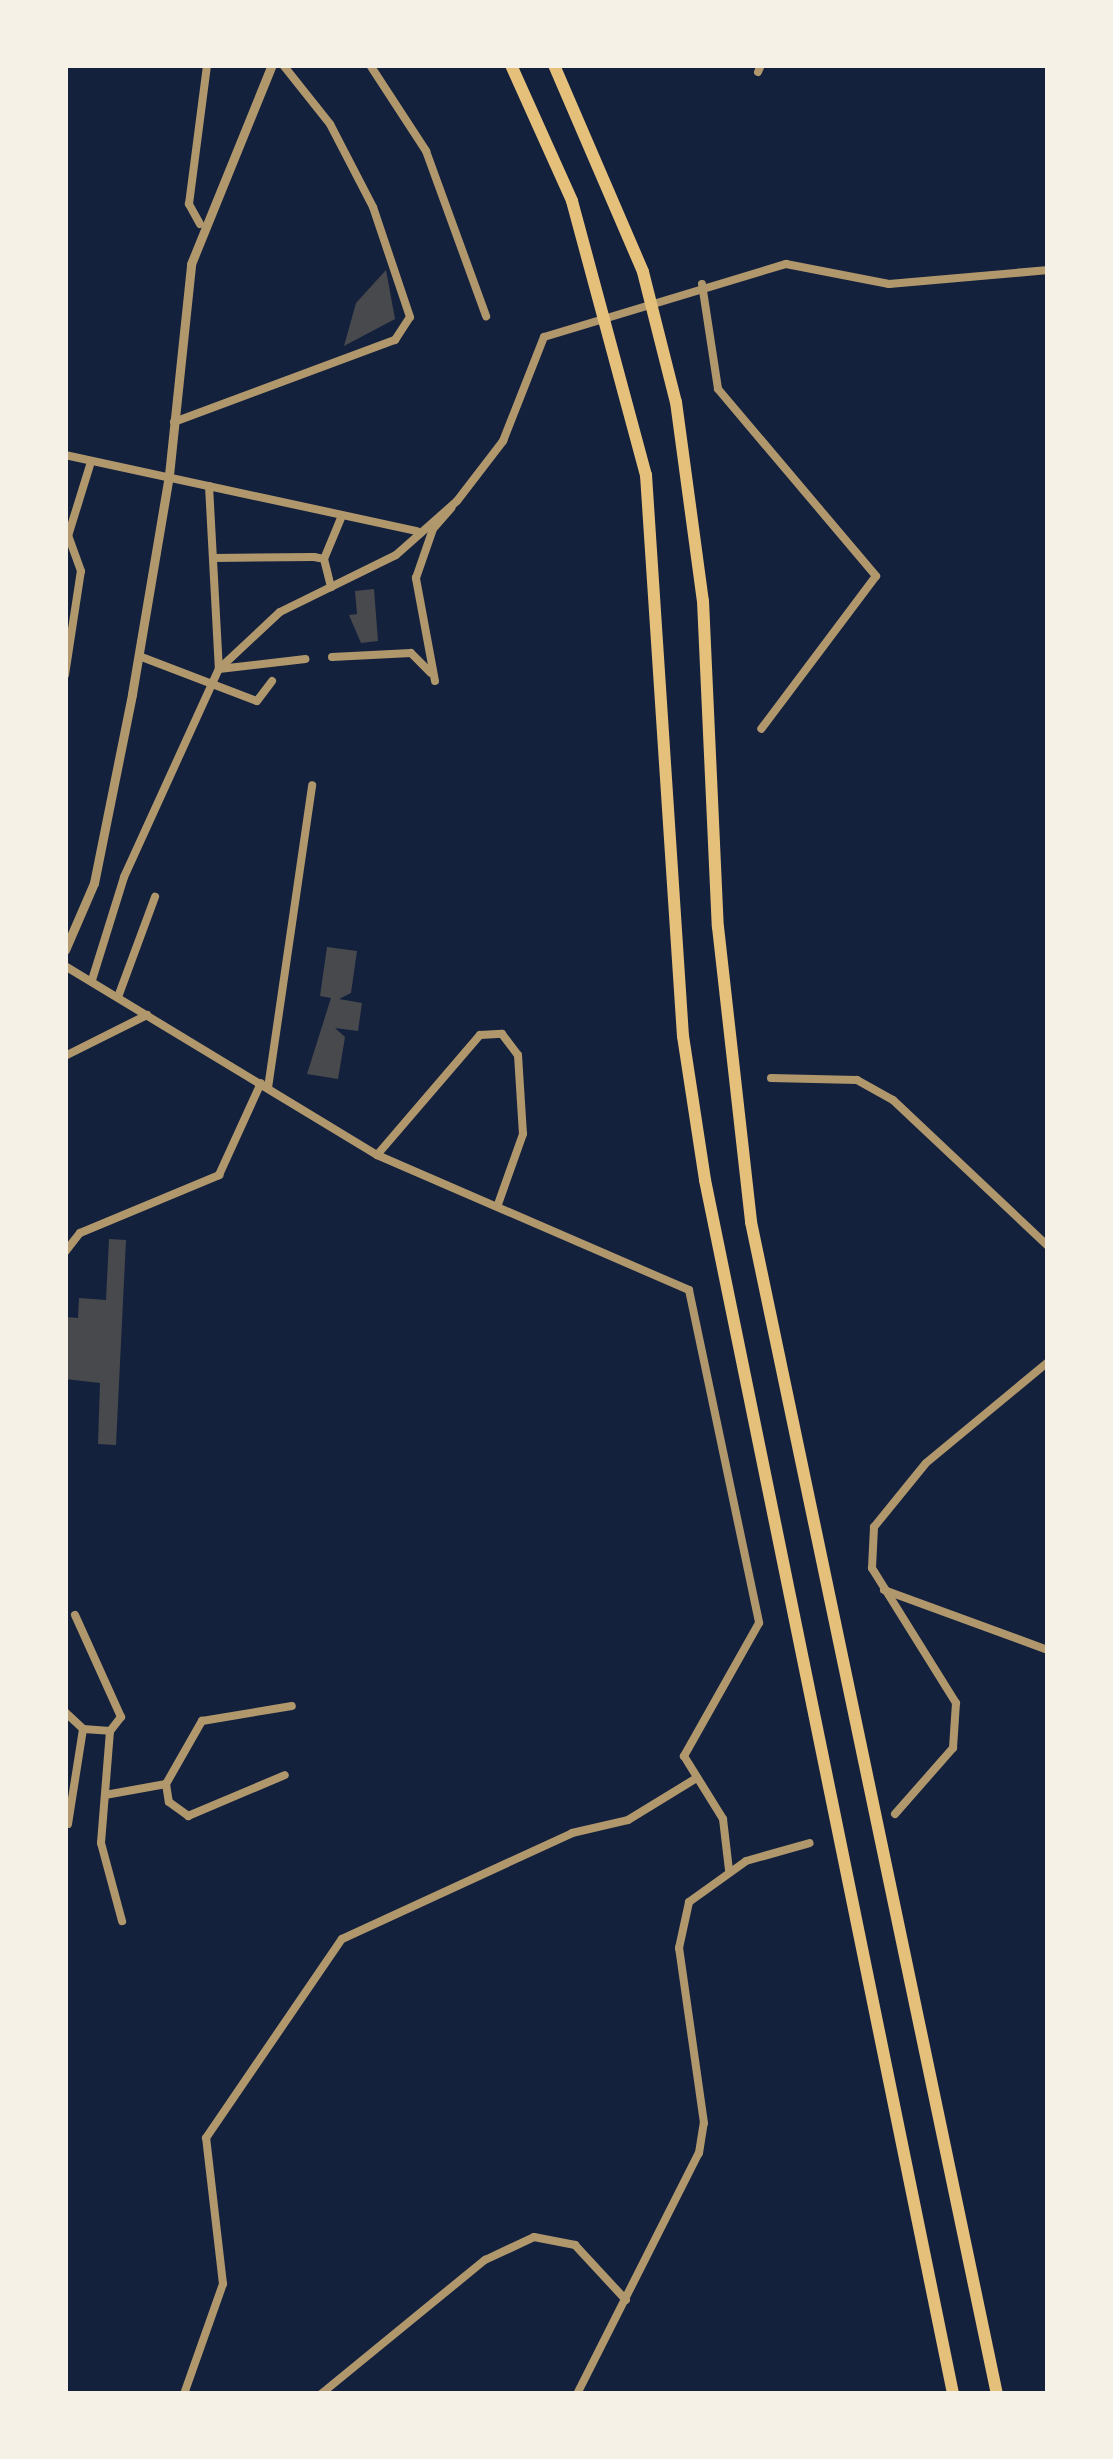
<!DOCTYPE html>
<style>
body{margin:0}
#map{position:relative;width:1113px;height:2459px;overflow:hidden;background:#14213d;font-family:"Fira Sans Condensed",sans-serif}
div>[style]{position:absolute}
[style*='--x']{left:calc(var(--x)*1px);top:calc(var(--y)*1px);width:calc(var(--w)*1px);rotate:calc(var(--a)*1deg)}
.building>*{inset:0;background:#48494c}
.minor>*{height:8px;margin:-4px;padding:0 4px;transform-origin:4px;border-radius:4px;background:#b1986c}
.tertiary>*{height:9px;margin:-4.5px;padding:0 4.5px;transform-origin:4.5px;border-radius:4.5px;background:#b1986c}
.motorway>*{height:12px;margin:-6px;padding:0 6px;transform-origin:6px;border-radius:6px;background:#e5c07b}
span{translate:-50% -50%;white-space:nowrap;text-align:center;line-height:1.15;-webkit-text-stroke:10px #f6f1e7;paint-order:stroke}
.frame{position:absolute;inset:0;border:68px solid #f6f1e7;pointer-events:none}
</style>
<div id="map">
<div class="building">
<div style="clip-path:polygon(386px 270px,395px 319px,344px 346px,356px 303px)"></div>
<div style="clip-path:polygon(374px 589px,378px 641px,361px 643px,349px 615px,357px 614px,355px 591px)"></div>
<div style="clip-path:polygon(327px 947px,357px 951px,351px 993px,339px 999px,362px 1003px,358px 1031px,335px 1028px,345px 1037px,338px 1079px,307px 1074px,331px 998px,320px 996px)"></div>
<div style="clip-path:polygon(109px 1239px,126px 1240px,116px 1445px,98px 1444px,100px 1383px,65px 1379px,65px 1317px,78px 1318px,79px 1298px,106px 1300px)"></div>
</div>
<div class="minor">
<div style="--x:370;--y:65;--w:103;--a:56.9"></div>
<div style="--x:426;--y:151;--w:176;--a:70"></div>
<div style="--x:758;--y:72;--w:8;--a:-67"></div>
<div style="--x:200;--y:224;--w:23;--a:-119"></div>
<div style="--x:189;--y:204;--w:140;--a:-82.6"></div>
<div style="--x:702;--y:284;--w:106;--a:81.3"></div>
<div style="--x:718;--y:389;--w:245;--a:49.8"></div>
<div style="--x:876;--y:576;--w:191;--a:126.9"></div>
<div style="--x:174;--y:422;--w:236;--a:-20.4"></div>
<div style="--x:395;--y:340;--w:27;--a:-57"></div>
<div style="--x:410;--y:317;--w:116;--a:-108.6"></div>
<div style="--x:373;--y:207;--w:93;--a:-117.4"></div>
<div style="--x:330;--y:124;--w:75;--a:-128.5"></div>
<div style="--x:65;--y:455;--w:360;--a:12.2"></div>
<div style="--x:209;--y:486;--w:183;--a:86.9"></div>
<div style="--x:219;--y:669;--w:87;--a:-6.6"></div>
<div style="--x:213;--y:558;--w:101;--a:-0.6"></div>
<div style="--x:314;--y:557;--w:10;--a:11"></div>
<div style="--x:324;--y:559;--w:29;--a:76"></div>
<div style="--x:324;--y:559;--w:44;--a:-67.5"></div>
<div style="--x:139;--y:656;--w:126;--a:20.9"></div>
<div style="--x:257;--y:701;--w:25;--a:-53"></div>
<div style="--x:332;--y:657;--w:79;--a:-2.9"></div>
<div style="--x:411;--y:653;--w:28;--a:45"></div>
<div style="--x:65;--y:675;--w:105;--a:-81.3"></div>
<div style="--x:81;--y:571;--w:37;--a:-110"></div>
<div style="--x:68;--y:536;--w:74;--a:-72.8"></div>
<div style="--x:435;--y:681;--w:105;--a:-100.5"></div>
<div style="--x:416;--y:578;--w:52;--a:-70.9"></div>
<div style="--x:433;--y:529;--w:28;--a:-49"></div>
<div style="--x:65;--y:966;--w:365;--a:31.2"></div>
<div style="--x:377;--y:1155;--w:340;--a:23.4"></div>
<div style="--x:689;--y:1290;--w:340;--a:78.1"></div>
<div style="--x:759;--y:1623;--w:153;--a:119.4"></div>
<div style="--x:684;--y:1756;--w:74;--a:58.2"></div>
<div style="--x:723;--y:1819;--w:51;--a:83.3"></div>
<div style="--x:92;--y:980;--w:108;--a:-72.7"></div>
<div style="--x:124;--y:877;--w:229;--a:-65.5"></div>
<div style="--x:219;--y:669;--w:83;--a:-43.1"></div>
<div style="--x:280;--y:612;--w:129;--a:-26.2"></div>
<div style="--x:396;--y:555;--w:81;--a:-41.5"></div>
<div style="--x:457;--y:501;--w:76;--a:-52.5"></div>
<div style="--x:503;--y:441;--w:112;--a:-68.5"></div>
<div style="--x:544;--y:337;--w:253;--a:-16.8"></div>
<div style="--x:786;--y:264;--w:105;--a:11"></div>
<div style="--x:889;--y:284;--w:160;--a:-5"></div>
<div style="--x:118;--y:997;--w:107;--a:-69.7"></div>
<div style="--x:65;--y:1056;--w:92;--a:-26.6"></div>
<div style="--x:771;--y:1078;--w:86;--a:1.3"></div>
<div style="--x:857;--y:1080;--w:41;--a:29.1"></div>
<div style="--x:893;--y:1100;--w:213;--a:43.3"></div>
<div style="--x:268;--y:1088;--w:306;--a:-81.7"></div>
<div style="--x:377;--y:1155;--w:158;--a:-49.4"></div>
<div style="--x:480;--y:1035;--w:22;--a:-3"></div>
<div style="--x:502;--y:1034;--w:26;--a:53"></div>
<div style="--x:518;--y:1055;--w:79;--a:86.4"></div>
<div style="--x:523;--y:1134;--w:77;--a:109.6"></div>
<div style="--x:65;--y:1252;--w:24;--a:-52"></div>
<div style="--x:80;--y:1233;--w:151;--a:-22.6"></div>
<div style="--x:219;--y:1175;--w:101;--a:-65.5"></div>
<div style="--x:884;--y:1590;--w:175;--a:20.1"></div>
<div style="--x:75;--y:1615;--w:112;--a:65.7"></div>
<div style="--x:121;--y:1717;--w:18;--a:128"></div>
<div style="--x:65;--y:1712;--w:25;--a:43"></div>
<div style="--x:83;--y:1729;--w:27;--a:4"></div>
<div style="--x:110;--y:1731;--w:112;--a:94.6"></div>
<div style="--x:101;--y:1843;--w:81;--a:74.9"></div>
<div style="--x:166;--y:1784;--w:18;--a:81"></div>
<div style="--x:169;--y:1802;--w:24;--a:36"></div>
<div style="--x:188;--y:1816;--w:105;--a:-22.9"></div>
<div style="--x:105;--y:1795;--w:62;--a:-10.2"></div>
<div style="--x:166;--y:1784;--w:73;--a:-60.3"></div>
<div style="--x:202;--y:1721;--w:91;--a:-9.5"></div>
<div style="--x:895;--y:1814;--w:88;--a:-48.7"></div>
<div style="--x:953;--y:1748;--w:45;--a:-86.2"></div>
<div style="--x:956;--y:1703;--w:159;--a:-121.9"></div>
<div style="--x:872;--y:1568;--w:41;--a:-87.2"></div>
<div style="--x:874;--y:1527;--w:82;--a:-50.9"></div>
<div style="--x:926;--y:1463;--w:158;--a:-39.6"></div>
<div style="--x:68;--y:1824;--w:96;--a:-81"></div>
<div style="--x:184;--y:2394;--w:117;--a:-70.5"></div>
<div style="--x:223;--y:2284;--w:147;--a:-96.6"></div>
<div style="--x:206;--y:2138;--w:241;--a:-55.7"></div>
<div style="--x:342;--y:1939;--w:253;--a:-24.7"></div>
<div style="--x:572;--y:1833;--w:57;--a:-13.1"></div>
<div style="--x:628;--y:1820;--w:79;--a:-31.5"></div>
<div style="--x:321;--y:2394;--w:212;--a:-39.3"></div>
<div style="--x:485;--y:2260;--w:54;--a:-25.1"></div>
<div style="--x:534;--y:2237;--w:42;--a:11"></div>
<div style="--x:575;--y:2245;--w:75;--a:47.2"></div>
<div style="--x:577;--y:2394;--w:270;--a:-63.2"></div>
<div style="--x:699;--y:2153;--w:30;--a:-81"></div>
<div style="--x:704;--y:2123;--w:177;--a:-98.1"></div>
<div style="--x:679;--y:1948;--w:47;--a:-77.7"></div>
<div style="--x:689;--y:1902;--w:70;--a:-35.7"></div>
<div style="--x:746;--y:1861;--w:66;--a:-15.7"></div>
</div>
<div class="tertiary">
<div style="--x:65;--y:950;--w:73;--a:-66.6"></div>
<div style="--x:94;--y:883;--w:193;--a:-78.6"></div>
<div style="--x:132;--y:694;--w:222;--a:-80.4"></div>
<div style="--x:169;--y:475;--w:212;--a:-84"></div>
<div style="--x:191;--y:264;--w:215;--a:-67.9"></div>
</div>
<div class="motorway">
<div style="--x:511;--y:65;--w:149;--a:65.8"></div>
<div style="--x:572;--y:201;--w:284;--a:74.9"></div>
<div style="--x:646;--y:475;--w:562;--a:86.23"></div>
<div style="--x:683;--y:1036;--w:146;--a:81.3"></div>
<div style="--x:705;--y:1180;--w:1239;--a:78.45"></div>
<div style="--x:554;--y:65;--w:225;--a:66.7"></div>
<div style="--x:643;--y:272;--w:134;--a:75.8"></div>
<div style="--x:676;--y:402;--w:201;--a:82.3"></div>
<div style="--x:703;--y:601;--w:326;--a:87.4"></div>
<div style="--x:718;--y:927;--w:297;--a:83.6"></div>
<div style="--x:751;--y:1222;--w:1198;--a:78.15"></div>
</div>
<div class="frame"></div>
</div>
